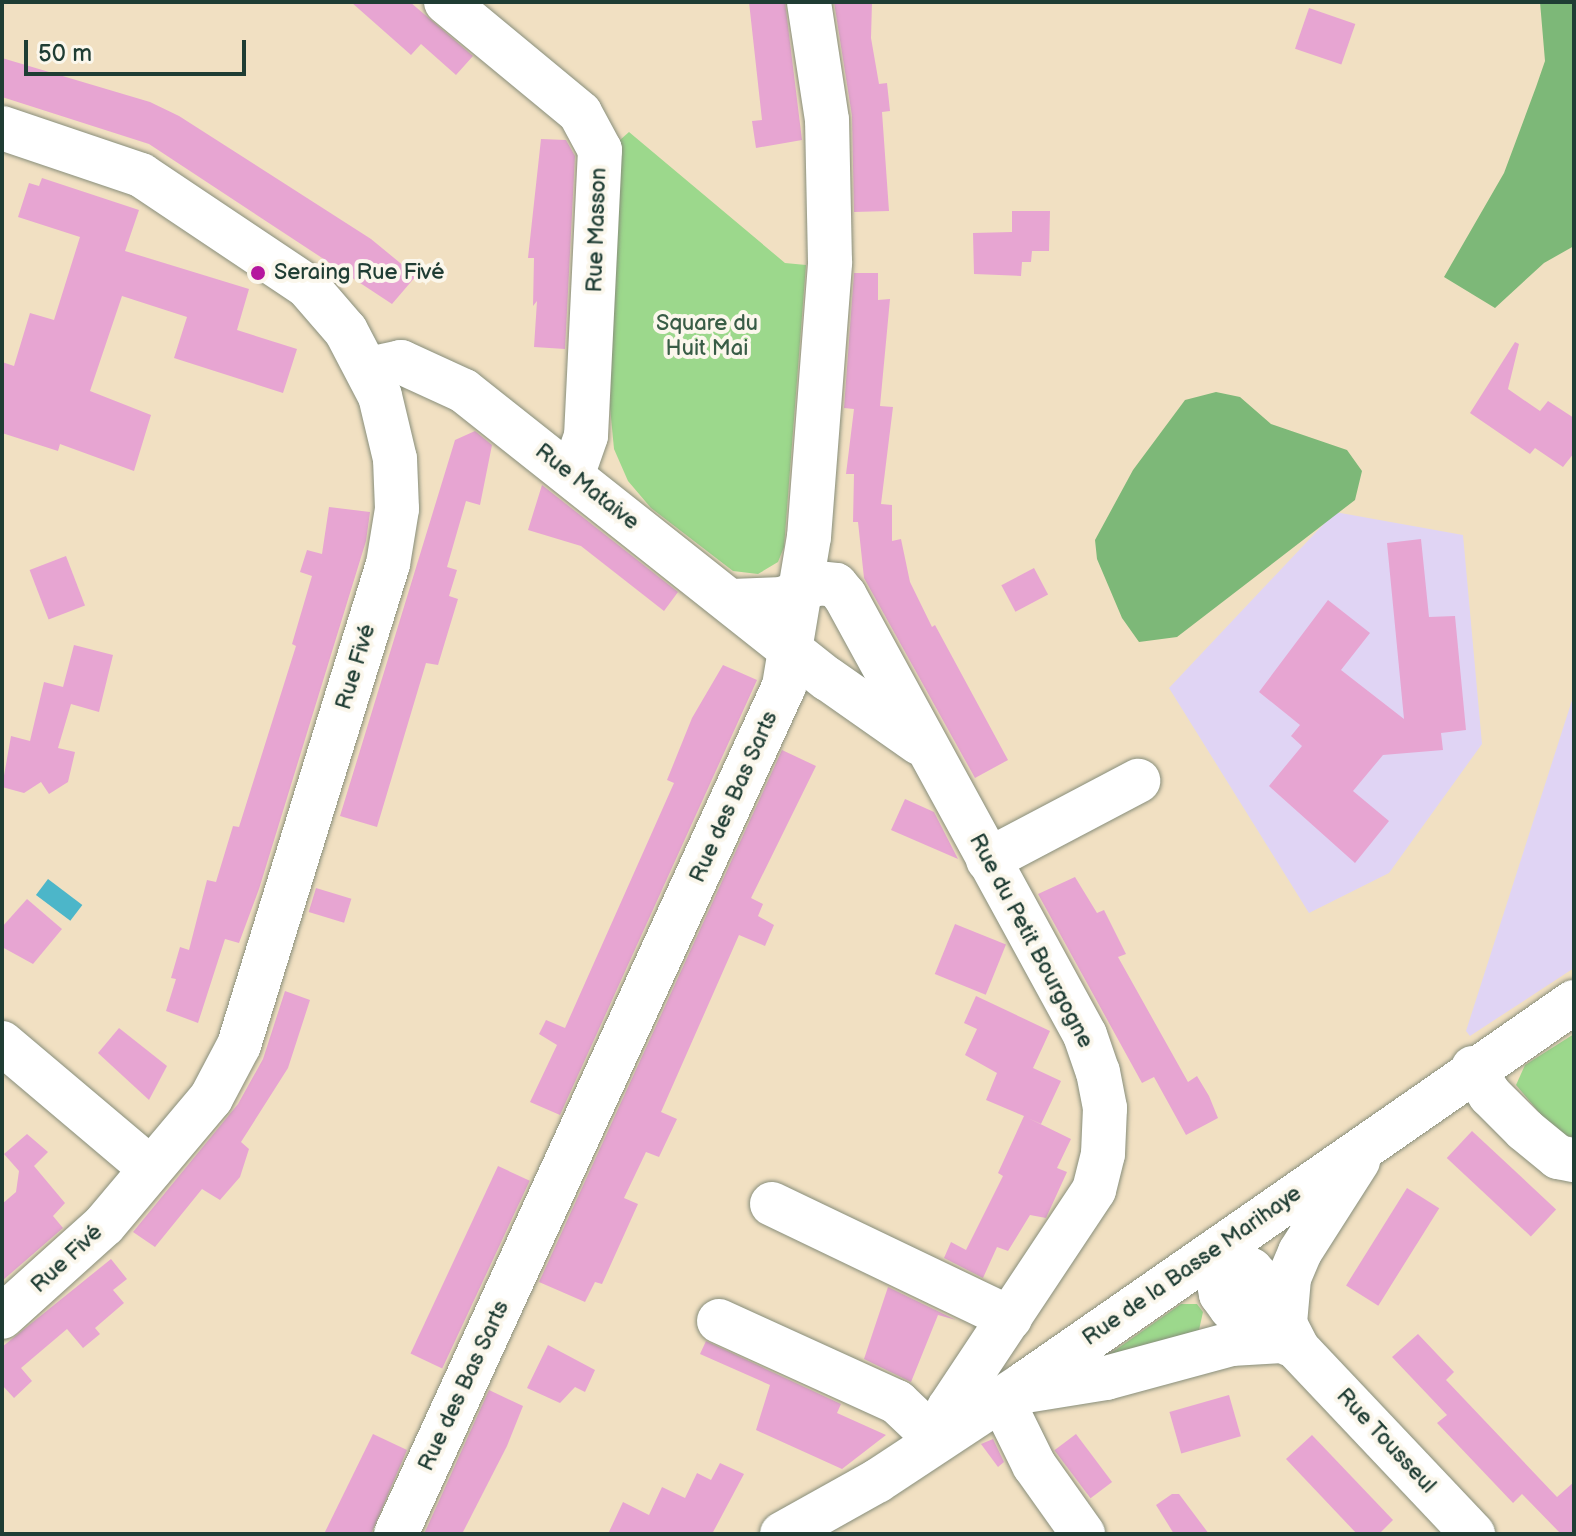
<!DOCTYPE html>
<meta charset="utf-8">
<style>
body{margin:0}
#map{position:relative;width:1576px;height:1536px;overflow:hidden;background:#f1e0c2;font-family:"Balsamiq Sans",sans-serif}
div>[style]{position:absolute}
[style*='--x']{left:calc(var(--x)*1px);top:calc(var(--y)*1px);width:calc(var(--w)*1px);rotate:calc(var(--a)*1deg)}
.built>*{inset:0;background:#e0d4f4}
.green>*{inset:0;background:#9cd88c}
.forest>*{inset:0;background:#7db878}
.water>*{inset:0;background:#4cb6c9;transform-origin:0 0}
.building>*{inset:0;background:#e7a5d2;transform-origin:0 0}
.roads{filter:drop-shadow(0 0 2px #888e7b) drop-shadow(0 0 2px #888e7b)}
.minor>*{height:44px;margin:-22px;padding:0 22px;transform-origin:22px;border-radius:22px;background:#fff}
.dots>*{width:22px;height:22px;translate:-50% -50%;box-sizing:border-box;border:4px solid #fbf7ec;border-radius:50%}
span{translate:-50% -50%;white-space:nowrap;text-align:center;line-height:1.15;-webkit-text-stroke:8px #fbf7ec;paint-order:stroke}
.street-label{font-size:22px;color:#1f3d34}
.poi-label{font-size:22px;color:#1f3d34}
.left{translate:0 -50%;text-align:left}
.park-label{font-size:22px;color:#385c46}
.frame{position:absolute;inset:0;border:4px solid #1f3d34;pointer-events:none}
.scale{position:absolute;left:24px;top:40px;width:222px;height:36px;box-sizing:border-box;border:4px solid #1f3d34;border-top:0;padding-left:10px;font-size:24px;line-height:28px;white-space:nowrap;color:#1f3d34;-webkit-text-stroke:6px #fbf7ec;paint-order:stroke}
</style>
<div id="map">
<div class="built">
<div style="clip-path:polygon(1335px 512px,1463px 535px,1482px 744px,1389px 873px,1309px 913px,1169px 688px)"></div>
<div style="clip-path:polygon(1574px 694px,1574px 968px,1470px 1036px,1466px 1031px)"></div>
</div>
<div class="green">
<div style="clip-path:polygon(629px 132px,785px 263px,806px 265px,784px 547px,778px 562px,758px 574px,733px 571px,651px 508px,628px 481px,614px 449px,610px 407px,620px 140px)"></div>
<div style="clip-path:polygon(1574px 1034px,1574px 1136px,1569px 1137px,1555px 1131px,1516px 1085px,1525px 1065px)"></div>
<div style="clip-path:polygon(1181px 1304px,1197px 1304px,1203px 1312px,1199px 1330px,1104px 1358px)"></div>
</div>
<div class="forest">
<div style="clip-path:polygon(1540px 2px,1574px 2px,1574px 246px,1544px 263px,1495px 308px,1444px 277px,1504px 173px,1536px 87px,1545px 61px)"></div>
<div style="clip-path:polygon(1216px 392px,1240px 397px,1271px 424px,1347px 450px,1362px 471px,1355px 500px,1177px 637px,1139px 642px,1122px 618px,1097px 559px,1095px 540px,1133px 470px,1185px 400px)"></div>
</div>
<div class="water">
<div style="left:48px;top:879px;width:43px;height:20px;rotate:37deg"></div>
</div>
<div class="building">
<div style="clip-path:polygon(351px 2px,410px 2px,473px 56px,456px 75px,421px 44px,411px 55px)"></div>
<div style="clip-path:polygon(749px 2px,785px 2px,802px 140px,756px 148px,752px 121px,762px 120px)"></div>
<div style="clip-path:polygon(834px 2px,872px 2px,871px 38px,879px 84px,887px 83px,890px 111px,882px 112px,889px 211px,854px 212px,852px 116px)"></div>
<div style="left:1309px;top:8px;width:49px;height:43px;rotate:19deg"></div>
<div style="clip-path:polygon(2px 58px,150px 102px,179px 116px,371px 239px,416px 276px,392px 304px,149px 144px,2px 97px)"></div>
<div style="clip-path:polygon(541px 139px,566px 140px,575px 156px,565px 349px,534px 347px,537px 301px,533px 306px,534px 258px,528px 258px)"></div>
<div style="clip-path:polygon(42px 178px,139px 210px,125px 251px,249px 289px,237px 330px,297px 349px,283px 393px,174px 358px,187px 317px,122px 296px,90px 391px,151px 415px,134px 471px,60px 444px,58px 451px,2px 433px,2px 362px,14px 366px,30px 313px,54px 320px,80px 237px,18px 217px,29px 183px,39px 186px)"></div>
<div style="clip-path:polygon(1012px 211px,1050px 211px,1049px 251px,1032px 251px,1031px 262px,1022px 262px,1021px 276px,974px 274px,973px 233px,1012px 232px)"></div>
<div style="clip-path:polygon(854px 273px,878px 273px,878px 300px,890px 299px,880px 406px,893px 407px,881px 504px,892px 505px,892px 541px,901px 539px,910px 582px,932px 627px,935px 625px,1008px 760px,975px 778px,864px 578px,858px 522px,853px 522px,854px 474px,846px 474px,854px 409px,844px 408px)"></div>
<div style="clip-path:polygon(1515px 342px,1519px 344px,1508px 389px,1540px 411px,1548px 401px,1574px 418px,1574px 453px,1563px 467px,1535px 448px,1530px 454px,1470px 413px)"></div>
<div style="clip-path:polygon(475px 431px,492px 445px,480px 505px,466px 501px,447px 567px,457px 570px,449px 596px,458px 599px,438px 665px,426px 663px,377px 827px,340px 816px,455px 440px)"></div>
<div style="clip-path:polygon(542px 485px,678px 592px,664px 611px,581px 546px,528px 530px)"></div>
<div style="clip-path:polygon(329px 507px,370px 512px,366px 541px,259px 889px,239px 943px,225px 939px,198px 1023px,166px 1011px,176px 979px,171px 978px,180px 947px,189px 950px,207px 880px,216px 882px,233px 826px,239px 827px,296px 646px,292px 644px,312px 576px,300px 572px,307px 550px,322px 554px)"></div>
<div style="clip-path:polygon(1421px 539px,1429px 617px,1455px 616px,1466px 730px,1441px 733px,1443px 750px,1383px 755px,1353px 791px,1389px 821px,1355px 863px,1269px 786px,1302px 746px,1291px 736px,1300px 725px,1259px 692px,1328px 600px,1370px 633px,1341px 670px,1404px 719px,1387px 543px)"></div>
<div style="left:66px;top:556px;width:53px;height:39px;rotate:69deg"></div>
<div style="left:1034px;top:568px;width:30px;height:37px;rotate:62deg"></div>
<div style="clip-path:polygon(74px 645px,113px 655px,99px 712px,71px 704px,58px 748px,75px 752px,68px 782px,49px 794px,41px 782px,24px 793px,2px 787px,11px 736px,30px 741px,44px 682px,63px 687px)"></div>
<div style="clip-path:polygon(723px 665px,757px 680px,560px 1115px,530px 1102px,557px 1045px,539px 1034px,546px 1020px,565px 1028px,674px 783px,667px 780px,692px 718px)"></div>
<div style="clip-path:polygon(782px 750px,816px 766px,751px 898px,763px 904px,758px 916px,774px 925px,765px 946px,739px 935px,661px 1112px,677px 1119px,659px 1157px,646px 1152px,624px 1198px,638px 1204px,602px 1284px,595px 1282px,585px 1302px,539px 1282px)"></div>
<div style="clip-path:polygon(905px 799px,934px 812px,958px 859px,891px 830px)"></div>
<div style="clip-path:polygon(1075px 877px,1097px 913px,1104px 910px,1126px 954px,1118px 957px,1188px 1082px,1197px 1076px,1209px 1096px,1218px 1118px,1186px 1135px,1154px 1077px,1142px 1083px,1038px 894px)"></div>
<div style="left:316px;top:888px;width:37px;height:25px;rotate:17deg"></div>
<div style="clip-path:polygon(27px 899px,62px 929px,33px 964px,2px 947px,2px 927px)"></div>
<div style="left:955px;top:924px;width:55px;height:54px;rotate:22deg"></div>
<div style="clip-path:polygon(285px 991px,310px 1000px,288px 1068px,241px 1142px,249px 1149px,240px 1177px,220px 1200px,202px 1189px,155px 1247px,133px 1232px,238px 1104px,263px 1059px)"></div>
<div style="clip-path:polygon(976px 996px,1050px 1031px,1033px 1068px,1061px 1081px,1041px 1124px,1028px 1118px,1071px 1139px,1057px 1168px,1067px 1172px,1046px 1218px,1030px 1215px,1008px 1251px,997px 1247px,983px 1278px,944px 1258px,951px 1242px,966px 1250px,1003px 1176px,998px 1173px,1024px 1116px,986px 1100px,997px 1073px,965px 1055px,977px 1029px,964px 1023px)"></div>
<div style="clip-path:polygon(119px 1028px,167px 1066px,149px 1100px,98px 1053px)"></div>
<div style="left:1472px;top:1131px;width:115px;height:37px;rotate:43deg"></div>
<div style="clip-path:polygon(27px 1134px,48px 1152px,34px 1166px,65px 1203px,53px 1216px,63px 1228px,2px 1281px,2px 1204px,16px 1192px,19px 1171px,4px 1154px)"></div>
<div style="left:498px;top:1166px;width:35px;height:207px;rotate:25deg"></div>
<div style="left:1407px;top:1188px;width:38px;height:115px;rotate:32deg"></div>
<div style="clip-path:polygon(111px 1259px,127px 1279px,113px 1290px,124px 1303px,95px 1328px,100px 1334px,83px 1348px,67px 1329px,21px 1368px,32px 1381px,14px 1398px,2px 1385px,2px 1347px)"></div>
<div style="clip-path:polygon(888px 1287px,956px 1320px,938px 1315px,911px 1382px,864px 1359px)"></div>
<div style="clip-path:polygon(1418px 1334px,1454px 1372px,1446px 1380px,1557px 1497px,1574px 1482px,1574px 1534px,1561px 1534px,1522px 1494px,1513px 1503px,1437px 1423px,1447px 1415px,1392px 1357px)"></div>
<div style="clip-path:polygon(706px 1341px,841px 1404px,837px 1413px,886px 1435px,842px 1469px,756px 1430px,770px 1385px,700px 1354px)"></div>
<div style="clip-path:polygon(548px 1345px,595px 1370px,585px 1392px,575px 1387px,560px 1403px,527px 1388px)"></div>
<div style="clip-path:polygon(489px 1390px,523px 1406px,507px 1446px,462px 1534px,424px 1534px)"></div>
<div style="left:1229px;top:1395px;width:43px;height:62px;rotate:74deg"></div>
<div style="clip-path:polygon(373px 1434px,407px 1450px,371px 1534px,324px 1534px)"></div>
<div style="left:1076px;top:1434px;width:60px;height:27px;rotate:53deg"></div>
<div style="clip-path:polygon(1312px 1435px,1393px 1520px,1379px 1534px,1357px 1534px,1286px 1459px)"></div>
<div style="clip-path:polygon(993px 1439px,1004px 1462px,998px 1467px,981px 1444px)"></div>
<div style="clip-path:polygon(720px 1463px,744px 1474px,712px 1534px,608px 1534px,623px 1502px,649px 1515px,662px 1487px,685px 1498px,697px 1473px,711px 1480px)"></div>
<div style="clip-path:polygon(1172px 1494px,1179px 1494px,1209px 1534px,1174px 1534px,1156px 1505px)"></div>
</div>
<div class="roads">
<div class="minor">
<div style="--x:446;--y:2;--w:174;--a:39.6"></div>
<div style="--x:580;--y:113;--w:42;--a:61.6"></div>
<div style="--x:600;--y:150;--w:286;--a:92.8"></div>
<div style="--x:586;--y:436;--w:42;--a:109.3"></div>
<div style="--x:2;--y:128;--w:147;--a:18.7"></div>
<div style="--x:141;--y:175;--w:201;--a:33.8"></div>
<div style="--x:308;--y:287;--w:58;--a:49.2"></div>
<div style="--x:346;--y:331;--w:73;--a:62.4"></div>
<div style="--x:380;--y:396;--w:65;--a:76.6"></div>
<div style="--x:395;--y:459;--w:50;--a:87.7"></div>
<div style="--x:397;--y:509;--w:56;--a:99.3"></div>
<div style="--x:388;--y:564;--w:504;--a:107.21"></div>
<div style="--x:239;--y:1045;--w:60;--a:117.8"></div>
<div style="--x:211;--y:1098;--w:166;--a:130.1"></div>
<div style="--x:104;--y:1225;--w:137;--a:138"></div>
<div style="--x:369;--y:369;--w:33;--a:-12"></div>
<div style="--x:401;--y:362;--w:69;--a:24.7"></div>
<div style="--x:464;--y:391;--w:464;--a:38.4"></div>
<div style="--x:828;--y:679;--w:111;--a:35.1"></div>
<div style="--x:732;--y:601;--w:51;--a:-2.2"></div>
<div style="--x:783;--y:599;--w:38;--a:-25"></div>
<div style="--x:817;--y:583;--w:19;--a:6"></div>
<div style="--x:836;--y:585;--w:14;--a:51"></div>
<div style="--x:845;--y:596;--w:500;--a:61.33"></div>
<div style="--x:1085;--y:1035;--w:39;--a:71"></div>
<div style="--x:1098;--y:1072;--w:37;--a:79"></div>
<div style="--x:1105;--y:1108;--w:46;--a:92.5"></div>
<div style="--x:1103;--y:1154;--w:37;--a:104"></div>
<div style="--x:1094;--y:1190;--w:262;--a:123.6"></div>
<div style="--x:949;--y:1408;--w:15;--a:101"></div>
<div style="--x:946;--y:1423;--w:9;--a:58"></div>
<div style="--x:988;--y:860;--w:170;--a:-27.8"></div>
<div style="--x:2;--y:1043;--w:195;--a:40.2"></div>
<div style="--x:1473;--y:1068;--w:32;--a:58"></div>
<div style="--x:1490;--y:1095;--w:49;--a:45"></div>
<div style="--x:1525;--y:1130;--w:43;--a:39.3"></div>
<div style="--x:1558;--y:1157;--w:16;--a:11"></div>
<div style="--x:772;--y:1204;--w:264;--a:25.6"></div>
<div style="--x:1213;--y:1253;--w:42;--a:24.1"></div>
<div style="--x:1251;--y:1270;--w:21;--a:47"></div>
<div style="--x:1265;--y:1285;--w:72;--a:62.7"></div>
<div style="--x:1298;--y:1349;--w:255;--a:46.6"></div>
<div style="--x:1213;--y:1253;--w:42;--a:79"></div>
<div style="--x:1221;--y:1294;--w:17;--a:54"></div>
<div style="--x:1231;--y:1308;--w:68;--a:31.8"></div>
<div style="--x:719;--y:1321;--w:196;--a:24.5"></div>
<div style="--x:897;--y:1402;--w:55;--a:43.5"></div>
<div style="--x:1285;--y:1323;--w:45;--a:-84.9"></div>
<div style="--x:1289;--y:1278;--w:28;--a:-67"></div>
<div style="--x:1300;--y:1252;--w:108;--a:-57.5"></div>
<div style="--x:1019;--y:1392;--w:88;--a:-9.1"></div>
<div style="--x:1106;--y:1378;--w:130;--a:-15.2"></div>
<div style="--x:1231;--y:1344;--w:51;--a:-3.4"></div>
<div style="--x:1001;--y:1398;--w:75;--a:63.8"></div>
<div style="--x:1034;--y:1465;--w:85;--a:54.6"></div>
<div style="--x:396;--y:1534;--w:933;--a:-65.41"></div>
<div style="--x:784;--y:686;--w:151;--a:-80.5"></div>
<div style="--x:809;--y:537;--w:276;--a:-85.6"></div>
<div style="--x:830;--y:262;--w:142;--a:-91.2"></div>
<div style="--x:827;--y:120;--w:119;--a:-98.7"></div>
<div style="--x:782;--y:1534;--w:109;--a:-29.2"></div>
<div style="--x:877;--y:1481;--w:176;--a:-33.4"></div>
<div style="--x:1024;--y:1384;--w:670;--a:-34.78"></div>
</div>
</div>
<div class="dots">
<div style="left:258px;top:273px;background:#b5179e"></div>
</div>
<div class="street-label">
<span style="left:597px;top:230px;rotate:-88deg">Rue Masson</span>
<span style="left:587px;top:487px;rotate:38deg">Rue Mataive</span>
<span style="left:356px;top:667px;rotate:-73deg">Rue Fivé</span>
<span style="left:734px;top:797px;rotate:-66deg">Rue des Bas Sarts</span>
<span style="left:1031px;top:941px;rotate:62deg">Rue du Petit Bourgogne</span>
<span style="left:67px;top:1259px;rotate:-43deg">Rue Fivé</span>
<span style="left:1192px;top:1266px;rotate:-35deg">Rue de la Basse Marihaye</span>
<span style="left:464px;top:1386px;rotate:-65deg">Rue des Bas Sarts</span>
<span style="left:1386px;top:1441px;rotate:47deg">Rue Tousseul</span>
</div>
<div class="poi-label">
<span class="left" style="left:274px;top:273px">Seraing Rue Fivé</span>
</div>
<div class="park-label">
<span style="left:707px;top:336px">Square du<br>Huit Mai</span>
</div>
<div class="frame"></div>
<div class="scale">50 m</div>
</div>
